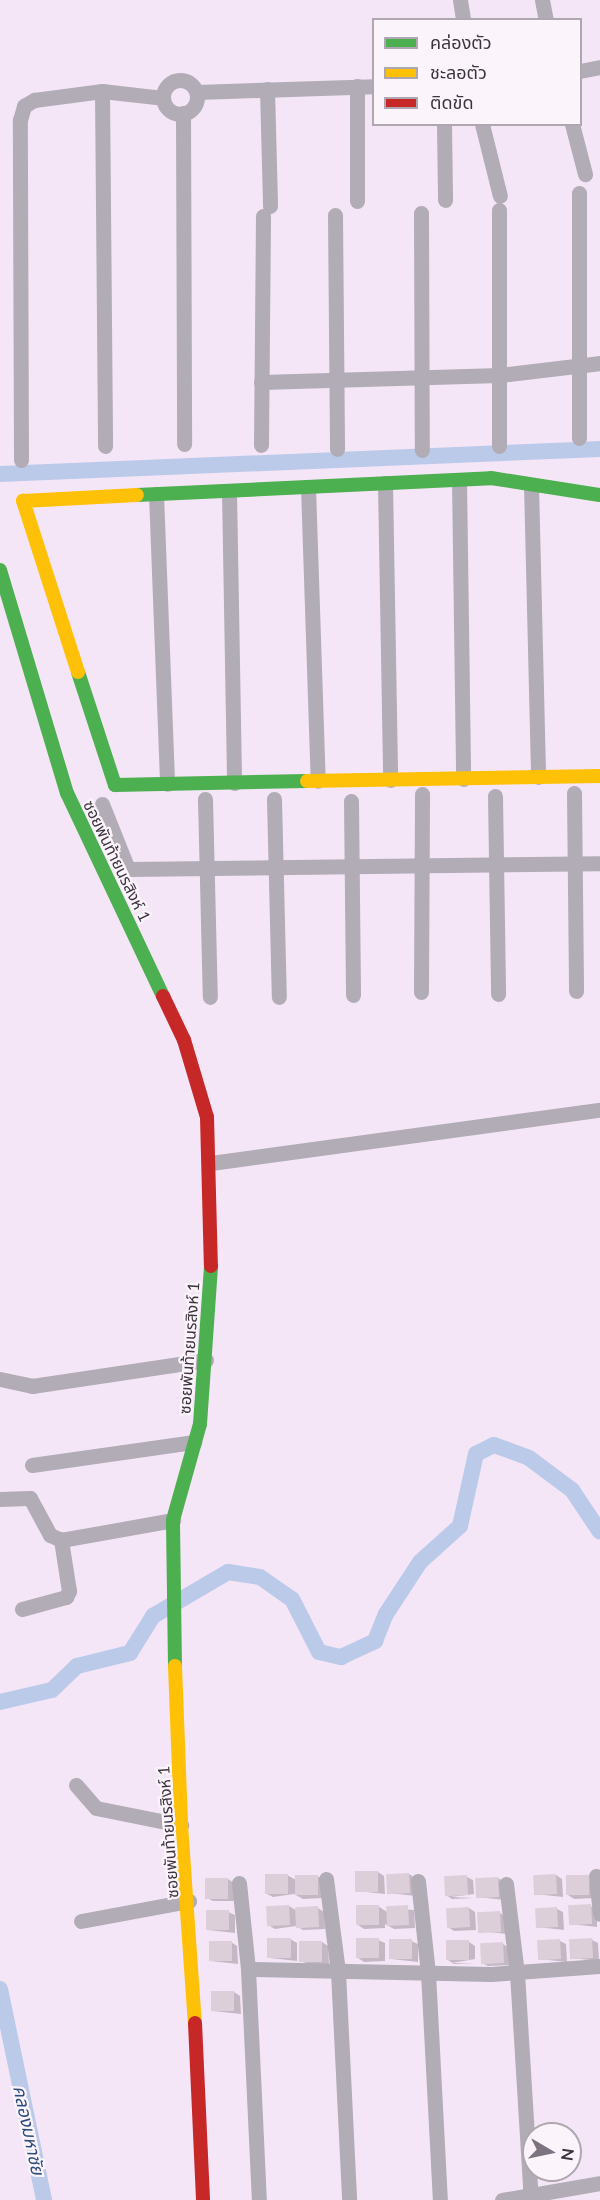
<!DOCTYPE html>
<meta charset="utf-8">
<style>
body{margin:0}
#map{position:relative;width:600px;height:2200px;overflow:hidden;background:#f5e6f7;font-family:Lato,"Noto Sans Thai",sans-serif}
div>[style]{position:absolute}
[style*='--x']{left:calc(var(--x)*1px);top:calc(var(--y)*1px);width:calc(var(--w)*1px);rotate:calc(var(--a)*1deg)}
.shadow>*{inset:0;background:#0003}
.canal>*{height:16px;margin:-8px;padding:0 8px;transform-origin:8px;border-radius:8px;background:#bccaea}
.building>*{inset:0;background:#ddcfda;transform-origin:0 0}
.street>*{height:15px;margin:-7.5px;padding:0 7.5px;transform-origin:7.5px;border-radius:7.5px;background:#b1acb6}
.street>.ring{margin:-7.5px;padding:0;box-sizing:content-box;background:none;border:15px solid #b1acb6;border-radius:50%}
.fast>*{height:14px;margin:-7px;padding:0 7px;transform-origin:7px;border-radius:7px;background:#4caf50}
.slow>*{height:14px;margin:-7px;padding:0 7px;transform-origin:7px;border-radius:7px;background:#ffc107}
.jam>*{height:14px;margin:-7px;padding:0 7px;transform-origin:7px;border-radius:7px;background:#c62828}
span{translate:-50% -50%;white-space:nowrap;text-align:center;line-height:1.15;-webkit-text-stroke:4.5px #fbf5fb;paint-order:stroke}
.street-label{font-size:16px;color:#3d333e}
.water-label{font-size:18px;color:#2b4c7d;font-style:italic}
.legend{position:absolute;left:372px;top:18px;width:210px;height:108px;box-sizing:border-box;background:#fbf5fb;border:2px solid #afa7af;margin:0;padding:8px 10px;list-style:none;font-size:18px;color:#3d333e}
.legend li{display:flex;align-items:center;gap:12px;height:30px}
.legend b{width:30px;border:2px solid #afa7af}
.north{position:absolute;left:522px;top:2122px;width:60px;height:60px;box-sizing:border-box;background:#fbf5fb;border:2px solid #afa7af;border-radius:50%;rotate:99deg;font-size:16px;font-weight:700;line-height:24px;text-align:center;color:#3d333e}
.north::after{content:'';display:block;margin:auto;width:21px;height:27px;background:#7d727f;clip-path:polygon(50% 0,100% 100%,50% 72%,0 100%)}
</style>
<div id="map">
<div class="shadow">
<div style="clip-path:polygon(378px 1872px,384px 1876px,385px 1894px,357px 1891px)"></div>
<div style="clip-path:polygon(409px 1874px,415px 1878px,416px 1896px,388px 1893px)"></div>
<div style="clip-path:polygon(287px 1875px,296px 1880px,317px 1876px,324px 1880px,324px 1898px,303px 1899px,294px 1894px,273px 1897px,267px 1894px)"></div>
<div style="clip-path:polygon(556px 1875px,562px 1879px,563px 1897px,535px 1894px)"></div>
<div style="clip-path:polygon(588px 1876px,595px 1898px,574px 1899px,568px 1895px)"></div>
<div style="clip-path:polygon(467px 1877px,473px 1880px,474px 1894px,451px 1897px,474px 1898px,452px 1899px,446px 1895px)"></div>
<div style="clip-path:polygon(498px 1878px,504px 1882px,505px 1900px,477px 1897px,477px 1879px)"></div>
<div style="clip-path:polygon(228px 1879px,234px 1883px,234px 1901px,213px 1901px,207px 1898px)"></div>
<div style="clip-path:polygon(289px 1906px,297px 1911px,318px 1908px,324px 1912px,325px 1929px,303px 1930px,296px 1926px,275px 1929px,268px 1925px,268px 1907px)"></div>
<div style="clip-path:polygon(378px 1906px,387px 1912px,387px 1908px,414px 1910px,415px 1928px,394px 1929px,385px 1924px,385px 1928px,364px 1929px,358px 1925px)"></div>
<div style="clip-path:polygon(590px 1906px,597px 1909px,597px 1927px,570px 1924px)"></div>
<div style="clip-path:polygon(469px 1908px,475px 1912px,476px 1930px,454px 1931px,448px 1927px)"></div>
<div style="clip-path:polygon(557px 1909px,563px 1912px,564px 1930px,537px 1927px,536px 1910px)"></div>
<div style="clip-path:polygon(228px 1912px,235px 1915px,235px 1933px,208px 1930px)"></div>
<div style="clip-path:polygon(500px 1913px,506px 1917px,507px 1934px,479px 1931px)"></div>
<div style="clip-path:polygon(290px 1939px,297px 1943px,297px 1961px,270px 1958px)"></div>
<div style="clip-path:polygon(378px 1940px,385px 1943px,385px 1961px,364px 1962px,358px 1958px)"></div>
<div style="clip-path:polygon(592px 1940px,598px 1943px,599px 1961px,571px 1958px)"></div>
<div style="clip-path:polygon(411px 1941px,418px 1944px,418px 1962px,391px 1959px)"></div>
<div style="clip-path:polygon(560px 1941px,566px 1944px,567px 1962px,539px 1959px)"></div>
<div style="clip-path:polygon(231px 1942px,237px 1946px,238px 1964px,211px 1961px)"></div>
<div style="clip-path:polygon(322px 1942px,328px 1946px,329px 1964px,308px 1964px,301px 1961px,301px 1943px)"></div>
<div style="clip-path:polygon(469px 1942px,475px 1946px,475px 1959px,452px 1963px,475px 1963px,454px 1964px,448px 1960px)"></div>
<div style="clip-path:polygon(503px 1944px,509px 1948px,509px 1965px,488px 1966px,482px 1963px)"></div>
<div style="clip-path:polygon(234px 1992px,240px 1996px,241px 2014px,213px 2011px)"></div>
</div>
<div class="canal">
<div style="--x:0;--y:474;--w:601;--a:-2.39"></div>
<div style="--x:0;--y:1702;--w:53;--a:-13"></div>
<div style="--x:52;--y:1690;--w:35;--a:-44"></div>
<div style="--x:77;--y:1666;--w:55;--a:-13.8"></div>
<div style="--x:130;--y:1653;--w:44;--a:-58.1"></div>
<div style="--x:153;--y:1616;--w:87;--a:-30.4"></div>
<div style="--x:228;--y:1572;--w:32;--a:9"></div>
<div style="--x:260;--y:1577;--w:39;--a:35"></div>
<div style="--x:292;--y:1599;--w:59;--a:63"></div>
<div style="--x:319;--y:1652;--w:23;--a:13"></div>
<div style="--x:341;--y:1657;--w:38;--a:-25"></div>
<div style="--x:375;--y:1641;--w:29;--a:-68"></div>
<div style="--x:386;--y:1614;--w:62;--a:-56.8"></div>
<div style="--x:420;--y:1562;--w:54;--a:-42"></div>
<div style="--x:460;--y:1526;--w:74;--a:-77.5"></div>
<div style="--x:476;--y:1454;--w:20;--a:-27"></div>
<div style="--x:494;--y:1445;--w:37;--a:20"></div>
<div style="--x:529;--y:1458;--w:54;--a:36.7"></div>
<div style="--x:572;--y:1490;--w:50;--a:56.3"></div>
<div style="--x:0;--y:1989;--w:216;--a:78.2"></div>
</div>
<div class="building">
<div style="left:355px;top:1871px;width:23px;height:21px"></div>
<div style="left:409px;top:1873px;width:20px;height:23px;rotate:87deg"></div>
<div style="left:265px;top:1874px;width:23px;height:20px"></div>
<div style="left:556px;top:1874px;width:20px;height:23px;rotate:87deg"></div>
<div style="left:318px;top:1875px;width:20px;height:23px;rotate:90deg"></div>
<div style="left:467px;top:1875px;width:20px;height:23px;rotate:87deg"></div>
<div style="left:589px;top:1875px;width:20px;height:23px;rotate:90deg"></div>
<div style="left:498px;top:1877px;width:20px;height:23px;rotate:87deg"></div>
<div style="left:205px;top:1878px;width:23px;height:21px"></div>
<div style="left:591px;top:1904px;width:20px;height:23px;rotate:87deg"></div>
<div style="left:289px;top:1905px;width:20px;height:23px;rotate:87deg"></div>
<div style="left:379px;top:1905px;width:20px;height:23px;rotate:90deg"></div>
<div style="left:408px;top:1905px;width:20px;height:22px;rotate:87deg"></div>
<div style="left:318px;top:1906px;width:21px;height:23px;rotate:87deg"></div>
<div style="left:469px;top:1907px;width:20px;height:23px;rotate:87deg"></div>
<div style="left:557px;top:1907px;width:20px;height:22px;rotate:87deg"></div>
<div style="left:229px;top:1910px;width:20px;height:23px;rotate:90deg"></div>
<div style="left:500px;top:1911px;width:21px;height:23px;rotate:87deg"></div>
<div style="left:291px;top:1938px;width:20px;height:24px;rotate:90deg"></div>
<div style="left:379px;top:1938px;width:20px;height:23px;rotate:90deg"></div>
<div style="left:592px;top:1938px;width:20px;height:23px;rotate:87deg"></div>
<div style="left:412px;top:1939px;width:20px;height:23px;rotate:90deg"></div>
<div style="left:560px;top:1939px;width:20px;height:23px;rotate:87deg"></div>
<div style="left:469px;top:1940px;width:20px;height:23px;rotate:90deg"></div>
<div style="left:209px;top:1941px;width:23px;height:20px"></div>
<div style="left:299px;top:1941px;width:23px;height:21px"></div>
<div style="left:503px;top:1942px;width:21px;height:23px;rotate:87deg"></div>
<div style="left:211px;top:1991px;width:23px;height:20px"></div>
</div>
<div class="street">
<div style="--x:460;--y:0;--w:20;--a:81"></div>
<div style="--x:542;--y:0;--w:20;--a:79"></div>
<div style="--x:580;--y:71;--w:20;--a:-11"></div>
<div class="ring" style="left:163px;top:80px;width:19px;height:19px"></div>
<div style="--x:357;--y:86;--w:115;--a:90"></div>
<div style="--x:267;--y:89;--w:117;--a:88.5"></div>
<div style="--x:102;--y:91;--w:355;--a:89.5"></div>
<div style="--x:197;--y:92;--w:177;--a:-1.9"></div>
<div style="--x:183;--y:113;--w:331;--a:89.8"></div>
<div style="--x:444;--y:124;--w:76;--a:89.2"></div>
<div style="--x:482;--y:124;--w:74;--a:76"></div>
<div style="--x:572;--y:124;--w:52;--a:75.4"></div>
<div style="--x:579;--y:193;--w:245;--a:90"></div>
<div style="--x:421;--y:213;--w:237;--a:89.8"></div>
<div style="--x:335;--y:215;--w:234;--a:89.5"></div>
<div style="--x:261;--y:382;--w:239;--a:-1.7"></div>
<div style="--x:500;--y:375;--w:101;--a:-6.8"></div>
<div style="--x:261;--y:445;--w:229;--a:-89.5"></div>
<div style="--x:499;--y:446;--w:236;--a:-90"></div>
<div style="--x:21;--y:460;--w:340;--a:-90.2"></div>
<div style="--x:20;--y:120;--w:15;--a:-74"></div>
<div style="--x:24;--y:106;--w:12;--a:-31"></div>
<div style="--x:34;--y:100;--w:69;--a:-7.5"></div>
<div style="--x:102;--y:91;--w:61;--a:6.5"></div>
<div style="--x:459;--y:480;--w:299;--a:89.2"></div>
<div style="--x:385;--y:483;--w:297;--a:89"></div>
<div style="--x:531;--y:485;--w:292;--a:88.6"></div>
<div style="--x:308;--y:487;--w:294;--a:88.1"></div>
<div style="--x:229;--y:491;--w:292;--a:89"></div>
<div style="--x:156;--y:494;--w:290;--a:87.8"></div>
<div style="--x:574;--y:793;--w:198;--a:89.4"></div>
<div style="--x:495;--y:796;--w:198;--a:89.1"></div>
<div style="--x:205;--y:799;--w:198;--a:88.6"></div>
<div style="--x:274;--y:799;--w:198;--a:88.6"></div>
<div style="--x:351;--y:801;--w:194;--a:89.4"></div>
<div style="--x:102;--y:804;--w:70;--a:68.2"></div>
<div style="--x:128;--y:869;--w:472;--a:-0.7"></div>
<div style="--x:421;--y:992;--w:198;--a:-89.7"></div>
<div style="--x:211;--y:1163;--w:393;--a:-7.8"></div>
<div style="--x:0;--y:1379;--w:33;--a:12"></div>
<div style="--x:32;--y:1386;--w:176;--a:-8.5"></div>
<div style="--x:32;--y:1465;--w:164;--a:-8.1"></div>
<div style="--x:0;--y:1499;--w:30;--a:-2"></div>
<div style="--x:30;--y:1498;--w:42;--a:61.6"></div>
<div style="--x:50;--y:1535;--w:12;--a:24"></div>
<div style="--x:61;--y:1540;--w:114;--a:-10.1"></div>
<div style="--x:22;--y:1609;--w:46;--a:-15.3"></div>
<div style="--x:66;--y:1597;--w:7;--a:-63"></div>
<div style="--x:69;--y:1591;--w:52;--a:-98.9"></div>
<div style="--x:76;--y:1785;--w:30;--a:49"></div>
<div style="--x:96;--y:1808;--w:87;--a:11.3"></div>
<div style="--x:596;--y:1876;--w:38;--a:84"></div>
<div style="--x:326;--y:1879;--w:94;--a:82.6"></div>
<div style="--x:338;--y:1972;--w:228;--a:87.2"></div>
<div style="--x:418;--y:1881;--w:93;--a:83.8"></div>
<div style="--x:428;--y:1973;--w:227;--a:87"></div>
<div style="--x:239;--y:1883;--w:86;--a:84"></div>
<div style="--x:248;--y:1969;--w:231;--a:87.3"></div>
<div style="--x:506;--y:1884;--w:90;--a:83"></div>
<div style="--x:517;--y:1973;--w:227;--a:86.5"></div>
<div style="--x:81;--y:1921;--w:110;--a:-10.5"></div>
<div style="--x:248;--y:1969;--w:243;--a:1.2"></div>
<div style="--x:491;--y:1974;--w:109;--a:-4.2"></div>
<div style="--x:502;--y:2200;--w:99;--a:-9.8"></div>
</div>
<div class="fast">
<div style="--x:137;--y:495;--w:354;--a:-2.7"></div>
<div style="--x:491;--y:478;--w:110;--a:8.9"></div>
<div style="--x:0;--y:570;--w:233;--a:73.3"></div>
<div style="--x:67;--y:793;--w:225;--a:64.7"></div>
<div style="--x:78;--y:672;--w:119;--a:71.9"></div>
<div style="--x:115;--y:785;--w:192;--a:-1.2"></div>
<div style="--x:175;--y:1666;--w:146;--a:-90.8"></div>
<div style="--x:173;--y:1520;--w:100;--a:-74.3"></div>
<div style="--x:200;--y:1424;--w:158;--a:-86"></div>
</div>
<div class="slow">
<div style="--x:78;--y:672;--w:180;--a:-107.8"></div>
<div style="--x:23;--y:501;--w:114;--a:-3"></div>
<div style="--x:307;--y:781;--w:293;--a:-1"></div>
<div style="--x:175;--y:1666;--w:159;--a:87.8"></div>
<div style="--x:181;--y:1825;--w:198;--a:86"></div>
</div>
<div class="jam">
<div style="--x:163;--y:996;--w:49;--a:64.5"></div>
<div style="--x:184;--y:1040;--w:80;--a:73.4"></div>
<div style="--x:207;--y:1117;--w:149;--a:88.5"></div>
<div style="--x:195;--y:2023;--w:177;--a:87.4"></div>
</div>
<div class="street-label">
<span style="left:117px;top:861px;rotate:64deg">ซอยพันท้ายนรสิงห์ 1</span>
<span style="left:189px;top:1348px;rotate:-86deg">ซอยพันท้ายนรสิงห์ 1</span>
<span style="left:168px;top:1832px;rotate:-94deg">ซอยพันท้ายนรสิงห์ 1</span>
</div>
<div class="water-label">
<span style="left:29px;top:2130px;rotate:78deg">คลองมหาชัย</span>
</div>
<ul class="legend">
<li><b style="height:8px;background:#4caf50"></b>คล่องตัว</li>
<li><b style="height:8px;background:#ffc107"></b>ชะลอตัว</li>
<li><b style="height:8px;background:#c62828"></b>ติดขัด</li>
</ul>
<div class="north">N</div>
</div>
